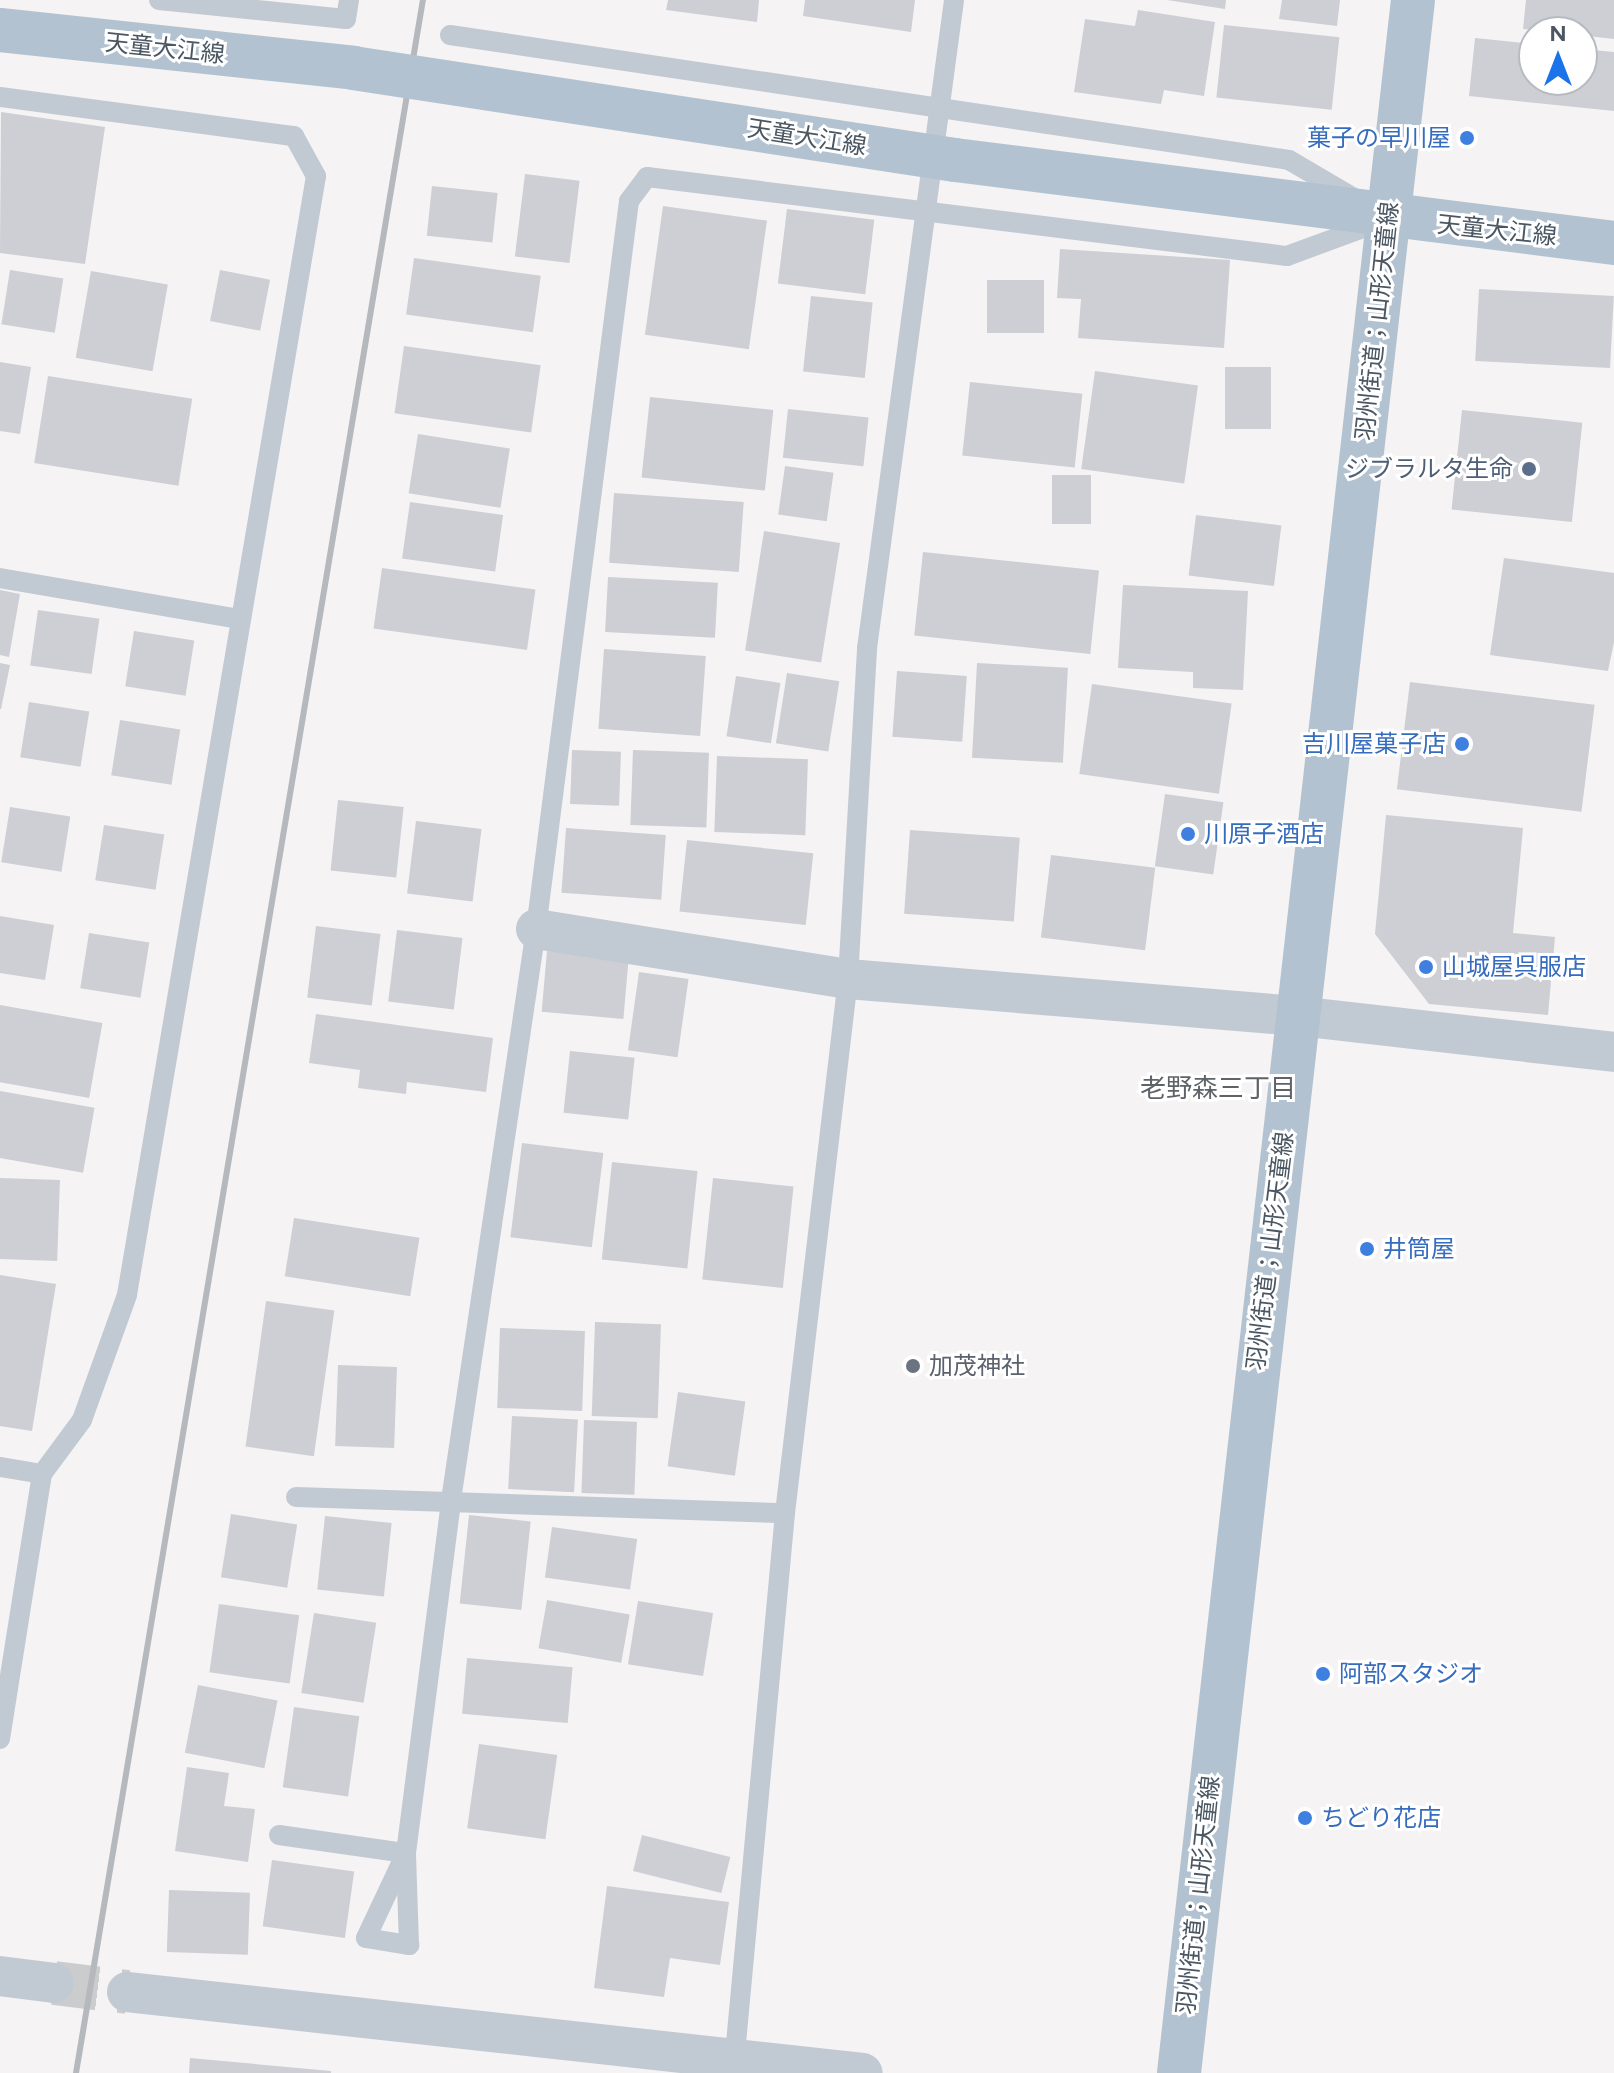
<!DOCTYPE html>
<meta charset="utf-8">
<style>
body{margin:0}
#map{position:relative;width:1614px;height:2073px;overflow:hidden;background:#f5f3f3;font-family:Figtree,"Noto Sans JP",sans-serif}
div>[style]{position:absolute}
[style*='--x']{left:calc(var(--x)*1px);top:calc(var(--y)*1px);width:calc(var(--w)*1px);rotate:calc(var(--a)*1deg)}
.building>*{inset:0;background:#cdcfd5;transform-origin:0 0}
.secondary-tunnel>*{height:44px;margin-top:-22px;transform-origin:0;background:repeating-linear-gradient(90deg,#caccce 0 44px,transparent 0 66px)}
.lane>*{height:20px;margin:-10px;padding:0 10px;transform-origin:10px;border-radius:10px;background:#c1cad2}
.street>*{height:40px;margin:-20px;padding:0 20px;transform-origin:20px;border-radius:20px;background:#c1cad2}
.primary>*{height:44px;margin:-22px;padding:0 22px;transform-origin:22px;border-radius:22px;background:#b3c2d1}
.rail>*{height:6px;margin:-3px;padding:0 3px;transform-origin:3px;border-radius:3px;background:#b5b8bd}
.primary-bridge>*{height:44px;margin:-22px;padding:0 22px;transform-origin:22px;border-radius:22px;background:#b3c2d1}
.dots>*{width:22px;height:22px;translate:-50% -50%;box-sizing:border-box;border:4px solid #fff;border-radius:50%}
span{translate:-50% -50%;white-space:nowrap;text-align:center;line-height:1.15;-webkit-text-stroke:6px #fff;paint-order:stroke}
.street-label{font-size:24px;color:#4a5661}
.shop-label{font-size:24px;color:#366cbe}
.right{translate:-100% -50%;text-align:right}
.left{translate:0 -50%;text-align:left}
.service-label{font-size:24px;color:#4e5e75}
.worship-label{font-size:24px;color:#5b616d}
.neighbourhood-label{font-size:26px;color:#5f6368}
.north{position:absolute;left:1518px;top:16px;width:80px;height:80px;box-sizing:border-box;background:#fff;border:2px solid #b7bbc0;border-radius:50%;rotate:0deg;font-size:22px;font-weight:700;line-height:32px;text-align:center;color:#4a5661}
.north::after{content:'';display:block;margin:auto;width:28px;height:36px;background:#1a73e8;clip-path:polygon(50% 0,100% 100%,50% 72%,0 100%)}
</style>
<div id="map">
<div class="building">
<div style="clip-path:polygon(668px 0,759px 0,757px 22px,666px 10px)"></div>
<div style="clip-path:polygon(805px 0,915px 0,911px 32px,803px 16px)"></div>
<div style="clip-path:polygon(1167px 0,1226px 0,1225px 9px)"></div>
<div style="clip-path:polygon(1282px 0,1340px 0,1337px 26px,1279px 19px)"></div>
<div style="clip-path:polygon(1526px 0,1614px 0,1614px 39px,1523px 29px)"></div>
<div style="clip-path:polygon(1138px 10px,1215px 22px,1204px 96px,1164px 90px,1161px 104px,1074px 92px,1085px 19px,1135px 26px)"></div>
<div style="left:1224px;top:25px;width:116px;height:73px;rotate:6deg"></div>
<div style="clip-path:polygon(1475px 38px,1534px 44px,1534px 80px,1582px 80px,1582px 49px,1614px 52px,1614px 111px,1469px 96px)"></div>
<div style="clip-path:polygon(1px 112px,105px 127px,85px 264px,0 253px)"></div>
<div style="left:525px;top:174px;width:55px;height:83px;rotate:7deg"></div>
<div style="left:432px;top:186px;width:66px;height:50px;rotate:6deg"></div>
<div style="left:663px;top:206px;width:105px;height:130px;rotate:8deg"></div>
<div style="left:787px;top:209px;width:88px;height:75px;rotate:7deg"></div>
<div style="clip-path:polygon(1060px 249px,1230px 260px,1224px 348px,1078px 338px,1081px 299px,1057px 298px)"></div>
<div style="left:414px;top:258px;width:128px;height:57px;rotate:8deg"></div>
<div style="left:10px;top:270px;width:54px;height:55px;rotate:9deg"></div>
<div style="left:220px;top:270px;width:51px;height:52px;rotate:11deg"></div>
<div style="left:91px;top:271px;width:78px;height:88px;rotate:10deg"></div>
<div style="left:987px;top:280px;width:57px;height:53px"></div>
<div style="left:1479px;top:289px;width:135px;height:72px;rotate:3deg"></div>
<div style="left:811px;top:296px;width:62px;height:76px;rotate:6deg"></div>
<div style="left:404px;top:346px;width:138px;height:68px;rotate:8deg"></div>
<div style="clip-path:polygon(0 362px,31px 367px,20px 434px,0 431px)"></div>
<div style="left:1225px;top:367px;width:46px;height:62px"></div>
<div style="left:1095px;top:371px;width:104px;height:99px;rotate:8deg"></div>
<div style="left:48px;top:376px;width:146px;height:88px;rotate:9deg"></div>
<div style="left:970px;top:382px;width:113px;height:74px;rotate:6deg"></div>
<div style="left:650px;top:397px;width:124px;height:81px;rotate:6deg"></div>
<div style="left:788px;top:409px;width:81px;height:49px;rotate:6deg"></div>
<div style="left:1462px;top:410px;width:121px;height:100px;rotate:6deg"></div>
<div style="left:418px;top:434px;width:93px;height:60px;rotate:9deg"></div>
<div style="left:785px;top:466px;width:49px;height:49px;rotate:8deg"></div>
<div style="left:1052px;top:475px;width:39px;height:49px"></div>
<div style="left:614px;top:493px;width:130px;height:70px;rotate:4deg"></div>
<div style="left:410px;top:502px;width:94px;height:57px;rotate:8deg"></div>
<div style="left:1196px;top:515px;width:86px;height:61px;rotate:7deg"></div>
<div style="left:764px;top:531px;width:77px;height:121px;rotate:9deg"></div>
<div style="left:923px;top:552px;width:177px;height:84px;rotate:6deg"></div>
<div style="clip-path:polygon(1504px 558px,1614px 573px,1614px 642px,1608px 671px,1490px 655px)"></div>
<div style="left:382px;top:568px;width:155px;height:61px;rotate:8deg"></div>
<div style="left:608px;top:577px;width:110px;height:55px;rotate:3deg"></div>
<div style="clip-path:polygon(1123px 585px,1248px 591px,1243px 690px,1193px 688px,1193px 672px,1118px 668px)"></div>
<div style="clip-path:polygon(0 590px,20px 594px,9px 657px,0 655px)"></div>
<div style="left:38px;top:610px;width:62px;height:56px;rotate:8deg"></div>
<div style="left:134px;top:631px;width:61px;height:56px;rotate:9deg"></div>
<div style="left:604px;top:649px;width:102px;height:80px;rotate:4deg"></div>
<div style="clip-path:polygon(0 663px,10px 665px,1px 709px,0 709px)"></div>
<div style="left:977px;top:663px;width:91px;height:95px;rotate:3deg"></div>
<div style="left:897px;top:671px;width:70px;height:66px;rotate:4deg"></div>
<div style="left:787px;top:673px;width:53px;height:71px;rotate:9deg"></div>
<div style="left:736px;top:676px;width:45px;height:61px;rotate:9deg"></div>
<div style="left:1410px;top:682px;width:186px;height:108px;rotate:7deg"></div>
<div style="left:1092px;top:684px;width:141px;height:91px;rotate:8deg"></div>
<div style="left:29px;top:702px;width:61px;height:56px;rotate:9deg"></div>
<div style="left:120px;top:720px;width:61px;height:56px;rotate:9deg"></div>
<div style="left:572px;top:750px;width:49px;height:54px;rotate:2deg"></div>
<div style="left:633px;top:750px;width:76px;height:75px;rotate:2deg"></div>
<div style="left:717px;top:756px;width:91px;height:76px;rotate:2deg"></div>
<div style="left:1165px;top:794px;width:59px;height:73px;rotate:8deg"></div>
<div style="left:338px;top:800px;width:66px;height:71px;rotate:6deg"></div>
<div style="left:10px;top:807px;width:61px;height:56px;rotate:9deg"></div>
<div style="clip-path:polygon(1386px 815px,1523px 828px,1513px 933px,1555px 937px,1548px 1015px,1429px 1004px,1375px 934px)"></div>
<div style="left:416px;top:821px;width:66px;height:73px;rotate:7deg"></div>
<div style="left:104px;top:825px;width:61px;height:56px;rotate:9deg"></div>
<div style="left:566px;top:828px;width:100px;height:65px;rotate:4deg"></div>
<div style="left:910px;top:830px;width:110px;height:84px;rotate:4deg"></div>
<div style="left:687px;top:840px;width:127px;height:72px;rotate:6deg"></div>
<div style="left:1051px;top:855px;width:105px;height:83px;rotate:7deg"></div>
<div style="clip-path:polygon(0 916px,54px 925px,45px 980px,0 973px)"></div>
<div style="left:316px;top:926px;width:65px;height:72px;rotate:7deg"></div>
<div style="left:397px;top:930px;width:66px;height:72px;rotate:7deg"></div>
<div style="left:89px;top:933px;width:61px;height:56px;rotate:9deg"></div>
<div style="left:547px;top:951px;width:82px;height:61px;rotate:5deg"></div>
<div style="left:639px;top:972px;width:50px;height:79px;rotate:8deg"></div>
<div style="left:0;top:1005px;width:104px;height:76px;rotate:10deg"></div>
<div style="clip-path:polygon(316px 1014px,493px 1038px,486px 1092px,407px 1082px,406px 1094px,358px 1088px,360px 1070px,309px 1063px)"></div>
<div style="left:570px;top:1051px;width:65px;height:62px;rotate:6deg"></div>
<div style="left:0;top:1091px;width:96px;height:66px;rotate:10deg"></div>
<div style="left:522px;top:1143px;width:82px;height:95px;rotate:7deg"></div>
<div style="left:612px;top:1162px;width:86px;height:98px;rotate:6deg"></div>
<div style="left:0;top:1178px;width:60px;height:81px;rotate:2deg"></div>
<div style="left:713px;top:1178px;width:81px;height:102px;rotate:6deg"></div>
<div style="left:294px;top:1218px;width:127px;height:59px;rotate:9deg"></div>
<div style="clip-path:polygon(0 1275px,56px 1284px,32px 1431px,0 1426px)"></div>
<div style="left:266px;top:1301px;width:69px;height:147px;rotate:8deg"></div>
<div style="left:595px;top:1322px;width:66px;height:94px;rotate:2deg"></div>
<div style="left:500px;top:1328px;width:85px;height:80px;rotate:2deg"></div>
<div style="left:338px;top:1365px;width:59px;height:81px;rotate:2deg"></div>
<div style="left:678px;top:1392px;width:68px;height:75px;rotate:8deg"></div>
<div style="left:512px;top:1416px;width:66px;height:73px;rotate:3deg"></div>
<div style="left:584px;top:1420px;width:53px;height:73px;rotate:2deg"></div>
<div style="left:231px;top:1514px;width:67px;height:64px;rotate:9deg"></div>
<div style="left:469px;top:1515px;width:62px;height:89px;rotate:6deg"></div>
<div style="left:325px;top:1516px;width:67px;height:74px;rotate:6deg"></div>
<div style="left:552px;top:1527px;width:86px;height:51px;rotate:8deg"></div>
<div style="left:547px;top:1600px;width:84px;height:49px;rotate:10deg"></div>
<div style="left:638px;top:1601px;width:76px;height:64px;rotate:9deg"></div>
<div style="left:219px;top:1604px;width:81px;height:69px;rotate:8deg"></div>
<div style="left:314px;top:1613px;width:63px;height:81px;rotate:9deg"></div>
<div style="left:467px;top:1658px;width:106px;height:56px;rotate:5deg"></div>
<div style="left:198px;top:1685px;width:81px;height:69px;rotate:11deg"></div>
<div style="left:294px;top:1707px;width:66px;height:81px;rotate:8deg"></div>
<div style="left:479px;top:1744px;width:79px;height:85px;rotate:8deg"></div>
<div style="clip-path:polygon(187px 1767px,229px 1773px,224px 1806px,255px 1809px,248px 1862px,175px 1851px)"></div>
<div style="left:642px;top:1835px;width:91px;height:37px;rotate:14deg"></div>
<div style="left:272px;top:1860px;width:83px;height:67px;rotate:8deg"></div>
<div style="clip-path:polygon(607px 1886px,729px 1902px,720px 1965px,670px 1958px,664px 1997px,594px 1988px)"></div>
<div style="left:169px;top:1890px;width:81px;height:62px;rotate:2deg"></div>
<div style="clip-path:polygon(190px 2058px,331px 2071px,331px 2073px,189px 2073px)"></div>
</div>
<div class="secondary-tunnel">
<div style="--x:54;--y:1983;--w:74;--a:7"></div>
</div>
<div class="lane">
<div style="--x:159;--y:0;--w:188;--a:5.8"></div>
<div style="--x:346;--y:19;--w:19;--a:-81"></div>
<div style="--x:450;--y:35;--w:848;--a:8.47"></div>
<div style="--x:1289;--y:160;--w:75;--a:30.3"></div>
<div style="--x:0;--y:97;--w:297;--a:7.6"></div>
<div style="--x:294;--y:136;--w:46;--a:61.2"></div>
<div style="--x:316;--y:176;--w:1135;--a:99.59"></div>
<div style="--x:127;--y:1295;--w:133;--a:109.8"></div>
<div style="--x:82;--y:1420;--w:67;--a:126.5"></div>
<div style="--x:42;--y:1474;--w:43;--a:-170.5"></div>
<div style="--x:0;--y:578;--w:242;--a:9.7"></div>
<div style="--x:296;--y:1497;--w:489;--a:1.9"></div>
<div style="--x:0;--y:1739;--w:268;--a:-81"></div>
<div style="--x:279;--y:1835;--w:128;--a:8.1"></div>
<div style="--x:406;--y:1853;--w:94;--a:115.2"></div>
<div style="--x:366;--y:1938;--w:44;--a:9.2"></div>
<div style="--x:409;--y:1945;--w:92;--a:-91.9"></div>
<div style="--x:406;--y:1853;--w:356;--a:-82.7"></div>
<div style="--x:451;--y:1500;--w:577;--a:-81.53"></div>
<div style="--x:536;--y:929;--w:734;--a:-82.72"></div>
<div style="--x:629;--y:201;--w:30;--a:-53"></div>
<div style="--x:647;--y:177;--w:645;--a:7.04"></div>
<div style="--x:1287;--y:256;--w:93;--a:-20.2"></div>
<div style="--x:734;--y:2065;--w:554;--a:-84.72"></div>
<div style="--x:785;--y:1513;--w:538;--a:-83.27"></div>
<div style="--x:848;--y:979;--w:332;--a:-86.7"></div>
<div style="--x:867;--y:648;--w:654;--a:-82.35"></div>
</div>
<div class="street">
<div style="--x:536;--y:929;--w:316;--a:9.1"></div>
<div style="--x:848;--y:979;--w:452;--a:4.7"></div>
<div style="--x:1298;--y:1016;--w:318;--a:6.5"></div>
<div style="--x:0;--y:1976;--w:54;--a:7.4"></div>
<div style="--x:127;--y:1992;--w:740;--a:6.28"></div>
</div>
<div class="primary">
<div style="--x:955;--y:160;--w:664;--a:7.18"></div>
<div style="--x:1179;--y:2073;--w:2086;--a:-83.56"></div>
</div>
<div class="rail">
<div style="--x:76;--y:2073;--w:2102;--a:-80.5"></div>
</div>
<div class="primary-bridge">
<div style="--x:0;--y:30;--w:355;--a:6.1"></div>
<div style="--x:353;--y:68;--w:609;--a:8.69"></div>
</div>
<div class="dots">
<div style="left:1467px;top:138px;background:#3f7fe0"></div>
<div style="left:1529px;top:469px;background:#5c6f8a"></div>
<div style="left:1462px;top:744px;background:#3f7fe0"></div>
<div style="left:1188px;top:834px;background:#3f7fe0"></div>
<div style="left:1426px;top:967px;background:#3f7fe0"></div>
<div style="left:1367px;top:1249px;background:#3f7fe0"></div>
<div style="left:913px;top:1366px;background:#6b7280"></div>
<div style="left:1323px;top:1674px;background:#3f7fe0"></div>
<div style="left:1305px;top:1818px;background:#3f7fe0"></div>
</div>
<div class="street-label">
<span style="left:165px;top:48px;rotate:6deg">天童大江線</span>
<span style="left:807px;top:137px;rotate:9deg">天童大江線</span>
<span style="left:1497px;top:230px;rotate:6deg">天童大江線</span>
<span style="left:1377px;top:321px;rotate:-84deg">羽州街道；山形天童線</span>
<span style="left:1270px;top:1251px;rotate:-83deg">羽州街道；山形天童線</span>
<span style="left:1198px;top:1895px;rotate:-84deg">羽州街道；山形天童線</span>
</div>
<div class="shop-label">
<span class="right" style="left:1451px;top:138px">菓子の早川屋</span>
<span class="right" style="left:1446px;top:744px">吉川屋菓子店</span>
<span class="left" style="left:1204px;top:834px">川原子酒店</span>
<span class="left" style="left:1442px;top:967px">山城屋呉服店</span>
<span class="left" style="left:1383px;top:1249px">井筒屋</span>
<span class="left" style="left:1339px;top:1674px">阿部スタジオ</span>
<span class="left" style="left:1321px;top:1818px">ちどり花店</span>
</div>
<div class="service-label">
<span class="right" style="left:1513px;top:469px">ジブラルタ生命</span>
</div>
<div class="worship-label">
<span class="left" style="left:929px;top:1366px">加茂神社</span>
</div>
<div class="neighbourhood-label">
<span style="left:1218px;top:1089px">老野森三丁目</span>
</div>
<div class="north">N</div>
</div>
